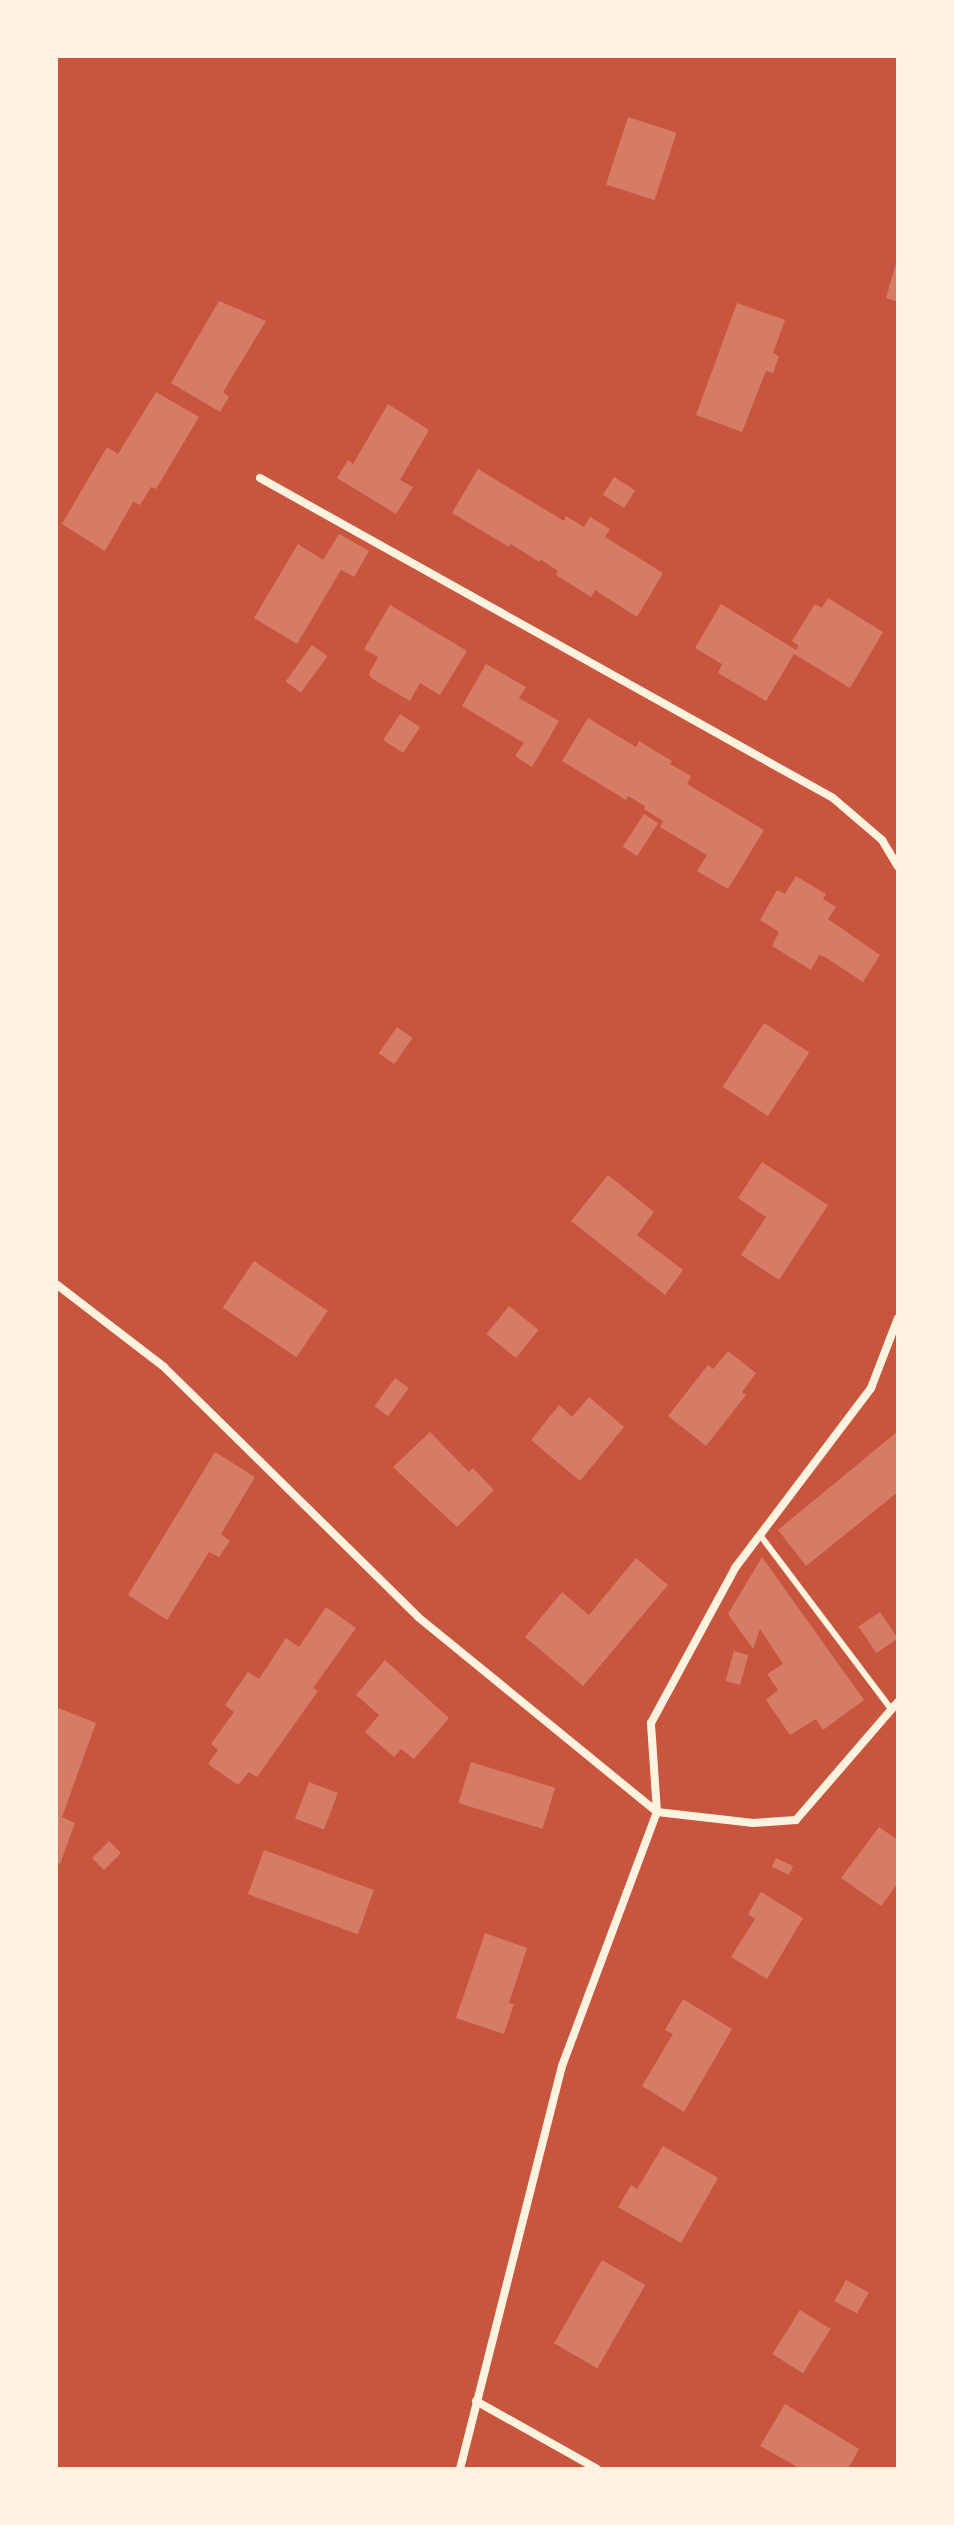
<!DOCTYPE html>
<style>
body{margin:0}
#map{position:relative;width:954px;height:2525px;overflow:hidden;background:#c8553d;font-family:"Libre Baskerville",serif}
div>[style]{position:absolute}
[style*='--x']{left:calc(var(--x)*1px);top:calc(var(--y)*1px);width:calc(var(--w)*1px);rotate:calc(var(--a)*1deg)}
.building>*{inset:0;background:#d67c66;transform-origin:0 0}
.service>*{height:6px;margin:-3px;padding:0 3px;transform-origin:3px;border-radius:3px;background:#fff3e0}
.minor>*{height:8px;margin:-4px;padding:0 4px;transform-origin:4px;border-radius:4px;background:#fff3e0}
span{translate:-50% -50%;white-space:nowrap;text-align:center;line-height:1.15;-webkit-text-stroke:6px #fff3e0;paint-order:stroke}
.frame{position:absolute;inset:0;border:58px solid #fff3e0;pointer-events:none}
</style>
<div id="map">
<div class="building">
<div style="left:628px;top:117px;width:51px;height:71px;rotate:18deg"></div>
<div style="clip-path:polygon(897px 260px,898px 260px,898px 302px,886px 298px)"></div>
<div style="clip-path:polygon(219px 301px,266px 321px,223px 392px,229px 397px,220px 412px,171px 383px)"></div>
<div style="clip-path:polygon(737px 303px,785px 320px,773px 353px,779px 356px,773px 373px,766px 371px,742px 432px,696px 415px)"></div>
<div style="clip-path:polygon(156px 392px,199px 417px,156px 489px,151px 487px,140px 505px,133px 502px,105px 551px,62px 524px,107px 447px,118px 454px)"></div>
<div style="clip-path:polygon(388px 404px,429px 430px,400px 480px,413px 487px,396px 514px,337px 478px,348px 460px,353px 464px)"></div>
<div style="clip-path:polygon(478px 469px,564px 521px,566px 516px,584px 527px,590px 517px,610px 529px,605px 537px,663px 573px,637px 617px,595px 590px,591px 597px,556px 575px,558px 571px,540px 559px,539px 562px,511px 544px,509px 547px,452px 513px)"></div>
<div style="left:614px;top:477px;width:25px;height:21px;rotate:32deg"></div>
<div style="clip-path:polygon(339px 534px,369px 551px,354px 577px,341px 570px,297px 644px,254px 618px,298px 544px,323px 560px)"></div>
<div style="clip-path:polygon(828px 598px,883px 632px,850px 688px,794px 654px,766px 701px,718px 673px,722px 664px,695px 648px,721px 604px,796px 650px,799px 646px,792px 641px,815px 604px,822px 608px)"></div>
<div style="clip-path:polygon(390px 605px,467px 651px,440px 695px,420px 683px,410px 701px,371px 678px,369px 674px,378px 657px,364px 649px)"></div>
<div style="left:312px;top:645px;width:19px;height:45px;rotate:36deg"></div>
<div style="clip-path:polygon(486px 664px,526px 687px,519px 698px,559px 721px,532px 767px,515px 756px,524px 743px,462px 706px)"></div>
<div style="left:400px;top:714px;width:24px;height:31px;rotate:33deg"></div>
<div style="clip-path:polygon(588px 718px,636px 747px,639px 741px,672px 761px,670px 764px,691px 776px,687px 784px,764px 830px,728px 889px,697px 871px,707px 855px,660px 827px,663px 821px,644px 809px,645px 806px,628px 796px,626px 800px,562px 761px)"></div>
<div style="left:644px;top:814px;width:17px;height:39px;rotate:33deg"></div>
<div style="clip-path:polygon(796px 876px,826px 894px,823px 899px,836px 907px,828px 919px,880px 955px,863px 982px,825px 957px,819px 955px,811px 970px,772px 946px,779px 932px,760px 920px,777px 890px,785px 894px)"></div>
<div style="left:764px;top:1023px;width:54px;height:76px;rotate:33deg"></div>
<div style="left:397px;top:1027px;width:19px;height:32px;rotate:35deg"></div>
<div style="clip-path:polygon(762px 1162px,828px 1205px,779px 1280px,741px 1255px,766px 1217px,738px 1198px)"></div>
<div style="clip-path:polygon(608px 1175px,654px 1212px,637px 1235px,683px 1270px,665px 1295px,571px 1221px)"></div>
<div style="left:254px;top:1261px;width:89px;height:56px;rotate:34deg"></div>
<div style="left:509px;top:1306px;width:38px;height:36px;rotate:39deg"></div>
<div style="clip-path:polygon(728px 1351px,756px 1373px,742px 1392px,746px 1395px,706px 1446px,668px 1416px,708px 1365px,713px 1369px)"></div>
<div style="left:395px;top:1378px;width:17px;height:35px;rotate:36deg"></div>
<div style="clip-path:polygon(589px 1397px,624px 1427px,580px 1481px,531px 1440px,559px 1405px,572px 1417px)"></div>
<div style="clip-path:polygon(898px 1431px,898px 1492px,806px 1566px,778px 1530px)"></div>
<div style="clip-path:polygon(430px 1432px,469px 1472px,473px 1468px,494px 1490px,457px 1527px,393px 1467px)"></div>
<div style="clip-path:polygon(215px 1452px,255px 1477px,221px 1534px,230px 1541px,219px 1557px,209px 1552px,167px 1620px,128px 1595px)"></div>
<div style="clip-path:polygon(762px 1557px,864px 1700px,823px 1730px,816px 1719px,790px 1735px,766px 1700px,778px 1690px,767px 1674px,783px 1664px,760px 1629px,753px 1649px,728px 1614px)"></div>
<div style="clip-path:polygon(636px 1558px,668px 1585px,583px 1686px,525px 1637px,562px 1592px,589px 1615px)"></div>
<div style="clip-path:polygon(326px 1607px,356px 1628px,313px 1688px,318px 1691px,257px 1777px,249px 1772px,238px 1785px,208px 1764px,218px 1750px,211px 1744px,234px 1712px,225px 1705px,248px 1672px,259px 1679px,286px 1638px,299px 1647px)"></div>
<div style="left:880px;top:1612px;width:32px;height:26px;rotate:56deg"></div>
<div style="left:734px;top:1651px;width:15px;height:31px;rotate:16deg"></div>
<div style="clip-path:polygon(385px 1660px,449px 1718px,414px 1759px,401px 1749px,394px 1757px,365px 1732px,379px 1715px,356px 1695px)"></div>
<div style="clip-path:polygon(56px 1707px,96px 1723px,62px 1817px,75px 1823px,60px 1864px,56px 1862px)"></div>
<div style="left:471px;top:1762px;width:88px;height:43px;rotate:17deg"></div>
<div style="left:309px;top:1782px;width:31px;height:39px;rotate:21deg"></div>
<div style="clip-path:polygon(879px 1827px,898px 1840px,898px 1883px,881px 1906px,841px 1878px)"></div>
<div style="left:109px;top:1841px;width:17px;height:24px;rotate:45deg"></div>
<div style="left:264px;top:1850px;width:117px;height:47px;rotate:20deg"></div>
<div style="left:776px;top:1858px;width:19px;height:10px;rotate:25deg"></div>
<div style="clip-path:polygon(761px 1892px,803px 1918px,767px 1979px,731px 1957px,755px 1919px,748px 1914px)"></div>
<div style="clip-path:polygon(485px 1933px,527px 1948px,509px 2003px,514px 2004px,504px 2034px,456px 2018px)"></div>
<div style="clip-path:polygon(683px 1999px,732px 2029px,684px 2112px,642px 2086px,673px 2034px,665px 2030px)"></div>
<div style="clip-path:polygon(663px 2146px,718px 2178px,681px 2243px,618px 2207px,631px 2185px,637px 2189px)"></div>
<div style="left:602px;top:2260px;width:50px;height:96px;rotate:30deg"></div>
<div style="left:846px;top:2280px;width:26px;height:24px;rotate:29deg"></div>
<div style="left:800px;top:2310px;width:36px;height:52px;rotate:32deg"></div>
<div style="clip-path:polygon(785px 2404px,859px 2449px,848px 2469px,801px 2469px,760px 2446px)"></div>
</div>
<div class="service">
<div style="--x:760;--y:1535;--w:218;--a:53"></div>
</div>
<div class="minor">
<div style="--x:260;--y:478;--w:656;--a:29.18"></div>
<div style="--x:833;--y:798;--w:65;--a:40.6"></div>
<div style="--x:882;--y:840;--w:31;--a:59"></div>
<div style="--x:56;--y:1284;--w:136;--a:37.5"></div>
<div style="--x:164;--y:1367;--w:356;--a:44.5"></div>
<div style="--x:418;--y:1617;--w:308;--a:39.2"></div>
<div style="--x:657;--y:1812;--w:97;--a:6.5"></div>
<div style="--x:753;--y:1823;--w:43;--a:-4"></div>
<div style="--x:796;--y:1820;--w:156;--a:-49.2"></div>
<div style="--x:476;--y:2401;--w:139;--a:29.3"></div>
<div style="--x:460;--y:2469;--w:416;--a:-75.8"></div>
<div style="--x:562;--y:2066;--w:271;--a:-69.5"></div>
<div style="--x:657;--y:1812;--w:89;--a:-93.9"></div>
<div style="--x:651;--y:1723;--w:176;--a:-61.5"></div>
<div style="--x:735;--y:1568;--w:226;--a:-52.9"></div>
<div style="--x:871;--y:1388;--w:75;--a:-68.9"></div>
</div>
<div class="frame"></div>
</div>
